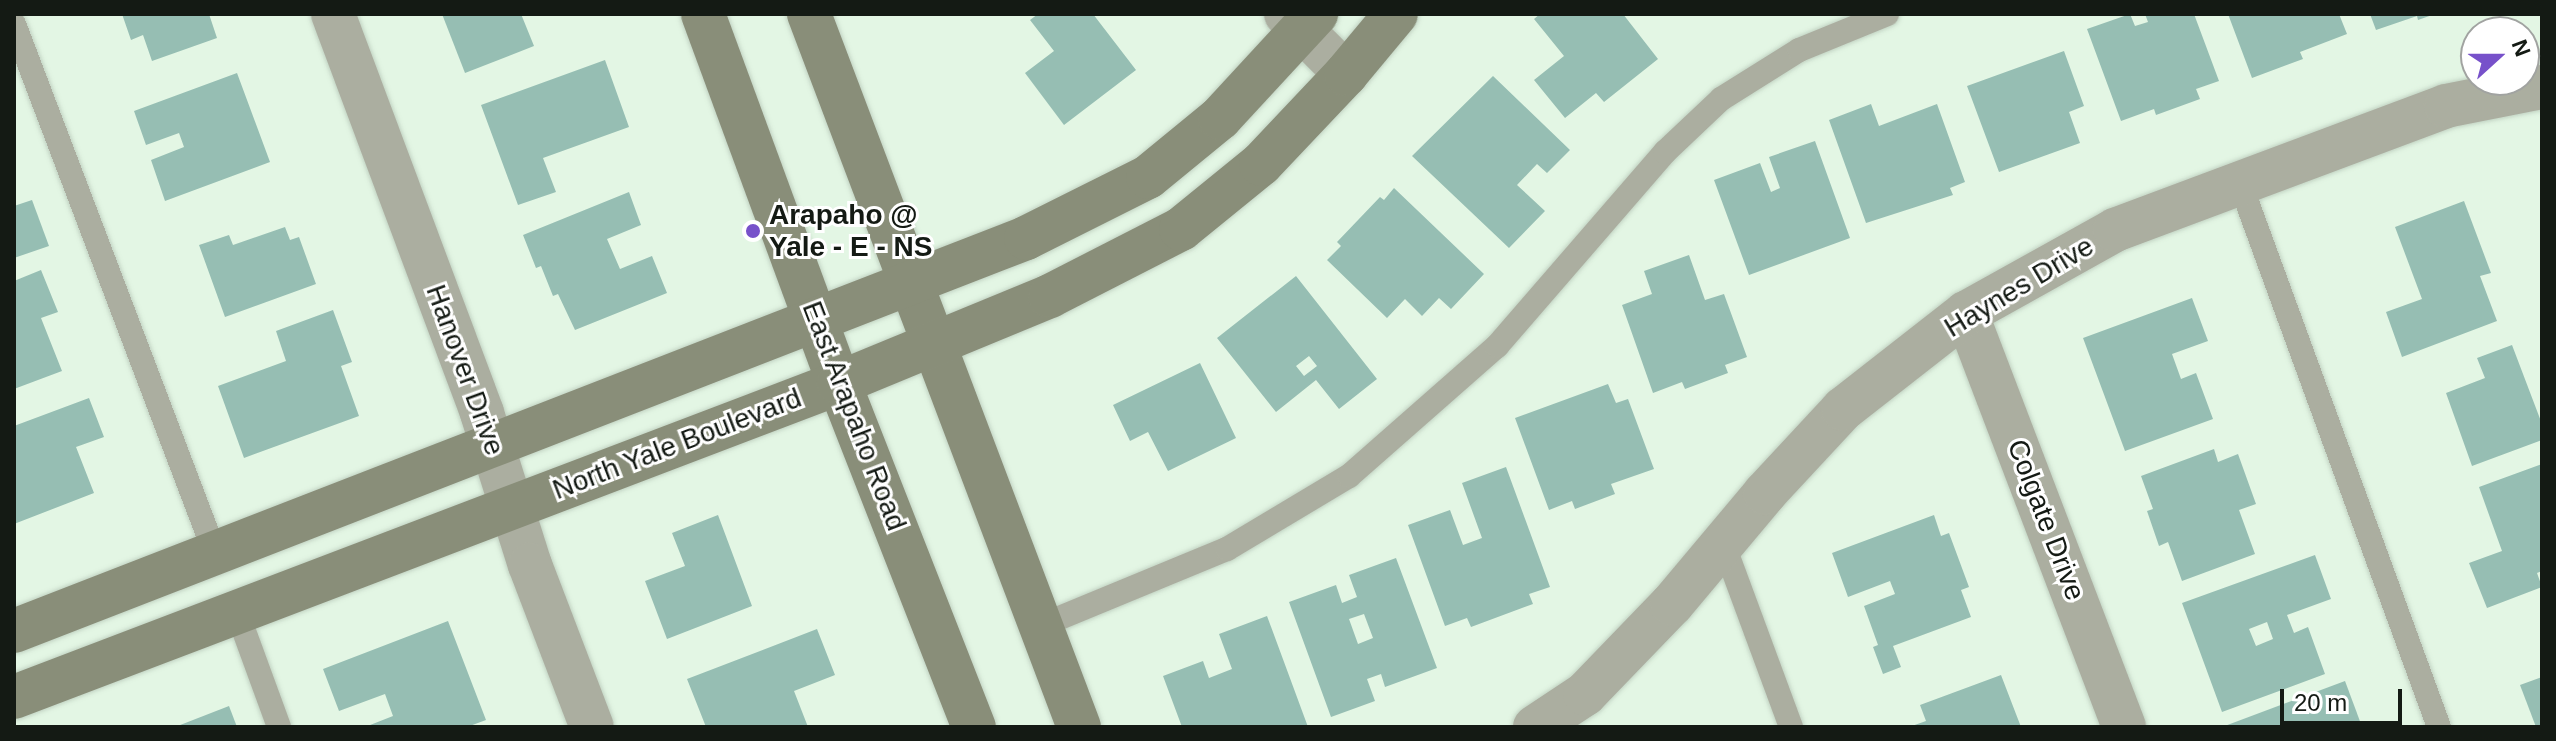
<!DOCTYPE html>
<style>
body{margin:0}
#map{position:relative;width:2556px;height:741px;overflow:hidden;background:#e3f6e4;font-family:Helvetica,sans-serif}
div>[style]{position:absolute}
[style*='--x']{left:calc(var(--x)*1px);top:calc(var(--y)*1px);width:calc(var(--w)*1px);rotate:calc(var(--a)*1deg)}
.building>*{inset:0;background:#96beb3}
.roads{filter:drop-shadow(0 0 2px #c2d3c3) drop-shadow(0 0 2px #c2d3c3)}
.lane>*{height:24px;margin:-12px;padding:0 12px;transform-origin:12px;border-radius:12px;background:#abaea0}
.street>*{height:44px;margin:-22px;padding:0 22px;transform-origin:22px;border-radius:22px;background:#abaea0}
.secondary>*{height:44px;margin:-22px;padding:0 22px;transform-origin:22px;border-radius:22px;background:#898e79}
.dots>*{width:22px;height:22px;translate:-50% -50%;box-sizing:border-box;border:4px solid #fff;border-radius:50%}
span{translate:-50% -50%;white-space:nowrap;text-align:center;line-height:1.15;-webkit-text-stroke:6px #fff;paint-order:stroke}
.poi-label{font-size:28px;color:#141a14;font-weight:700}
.left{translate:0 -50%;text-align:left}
.street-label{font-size:28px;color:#141a14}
.frame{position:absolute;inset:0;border:16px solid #141a14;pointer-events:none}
.north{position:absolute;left:2460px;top:16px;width:80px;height:80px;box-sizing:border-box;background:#fff;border:2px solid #a1a3a1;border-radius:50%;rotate:69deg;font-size:22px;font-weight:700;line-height:32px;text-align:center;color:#141a14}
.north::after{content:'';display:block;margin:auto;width:28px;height:36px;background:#7751ca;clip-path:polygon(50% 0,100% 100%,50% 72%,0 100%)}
.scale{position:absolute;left:2280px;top:689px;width:122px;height:36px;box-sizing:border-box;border:4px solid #141a14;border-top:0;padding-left:10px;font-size:24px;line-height:28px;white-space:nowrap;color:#141a14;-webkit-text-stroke:6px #fff;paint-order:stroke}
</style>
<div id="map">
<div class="building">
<div style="clip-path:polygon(122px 14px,209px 14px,217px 38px,152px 61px,143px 35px,131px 40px)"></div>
<div style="clip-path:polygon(442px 14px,521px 14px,534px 46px,465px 73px)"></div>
<div style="clip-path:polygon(1038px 14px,1093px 14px,1136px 70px,1064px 125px,1025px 73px,1054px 51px,1030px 20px)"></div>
<div style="clip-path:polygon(1540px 14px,1623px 14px,1658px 59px,1604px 102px,1596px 93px,1565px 118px,1534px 80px,1564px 56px,1534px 19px)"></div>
<div style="clip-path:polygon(2130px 14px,2135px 26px,2148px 22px,2145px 14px,2194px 14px,2219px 81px,2196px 89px,2200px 99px,2156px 115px,2154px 109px,2121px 121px,2087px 29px)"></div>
<div style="clip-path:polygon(2228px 14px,2339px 14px,2347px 34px,2300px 52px,2303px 59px,2252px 78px)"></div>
<div style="clip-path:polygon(2370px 14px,2435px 14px,2418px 20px,2417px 16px,2376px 30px)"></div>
<div style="clip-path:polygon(2064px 51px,2084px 106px,2069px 112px,2080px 143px,1999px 172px,1967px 86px)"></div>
<div style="clip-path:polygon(605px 60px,629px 127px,543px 158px,556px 192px,518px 205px,481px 105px)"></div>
<div style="clip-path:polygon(237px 73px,270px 162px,165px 201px,151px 160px,184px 147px,179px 133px,146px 145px,134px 111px)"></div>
<div style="clip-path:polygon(1493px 76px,1570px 150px,1547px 173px,1537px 164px,1517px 185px,1545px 211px,1509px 248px,1412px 156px)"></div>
<div style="clip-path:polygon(1871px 104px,1879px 126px,1937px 104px,1965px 182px,1950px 188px,1953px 195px,1866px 223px,1829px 120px)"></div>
<div style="clip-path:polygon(1815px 141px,1850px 238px,1749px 275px,1714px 180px,1760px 163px,1771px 192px,1780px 188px,1769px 157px)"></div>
<div style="clip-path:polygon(1394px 188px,1484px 274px,1451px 309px,1439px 298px,1422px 316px,1405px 299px,1387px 318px,1327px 260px,1341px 246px,1337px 242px,1380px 197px,1384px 200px)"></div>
<div style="clip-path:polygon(629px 192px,641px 225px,607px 239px,620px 269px,652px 256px,667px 293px,575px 330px,558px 294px,553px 296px,541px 266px,536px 268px,523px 235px)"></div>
<div style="clip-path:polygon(32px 200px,49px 246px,14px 258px,14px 206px)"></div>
<div style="clip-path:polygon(2464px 201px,2491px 273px,2480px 276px,2497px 321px,2402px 357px,2386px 312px,2422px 299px,2395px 227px)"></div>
<div style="clip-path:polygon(285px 227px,290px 240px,299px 237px,316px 284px,225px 317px,199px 245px,229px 235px,233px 245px)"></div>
<div style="clip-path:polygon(1689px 255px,1705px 300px,1724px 294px,1747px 357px,1725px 365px,1728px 373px,1685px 389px,1682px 382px,1653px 393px,1622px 305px,1652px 294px,1644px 271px)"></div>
<div style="clip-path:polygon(41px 270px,58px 312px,41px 318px,62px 371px,14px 389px,14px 281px)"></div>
<div style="clip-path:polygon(evenodd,1296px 276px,1377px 379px,1339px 409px,1316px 380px,1276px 412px,1217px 338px,1296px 276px,1309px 356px,1317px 366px,1304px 376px,1296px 366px,1309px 356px)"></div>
<div style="clip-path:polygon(2192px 298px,2208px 341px,2172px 354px,2181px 379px,2196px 373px,2213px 419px,2125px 451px,2083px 338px)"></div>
<div style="clip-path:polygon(333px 310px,352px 362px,341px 366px,359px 416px,244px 458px,218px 386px,286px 361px,276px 331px)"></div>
<div style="clip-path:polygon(2512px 345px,2542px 424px,2542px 440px,2472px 466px,2446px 393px,2485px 378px,2477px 358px)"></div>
<div style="clip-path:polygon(1200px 363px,1236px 438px,1168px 471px,1148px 432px,1130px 441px,1113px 405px)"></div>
<div style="clip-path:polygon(1608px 384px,1616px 403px,1628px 399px,1654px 469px,1611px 484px,1615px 494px,1575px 509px,1572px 501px,1549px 510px,1515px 418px)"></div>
<div style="clip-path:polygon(89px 398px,104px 437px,76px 447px,94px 493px,14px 524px,14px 426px)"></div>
<div style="clip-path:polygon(2214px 449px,2218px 462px,2238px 454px,2256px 504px,2239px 510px,2255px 554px,2182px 581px,2168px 542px,2159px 546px,2147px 511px,2153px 509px,2141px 476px)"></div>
<div style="clip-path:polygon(2542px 464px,2542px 571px,2537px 573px,2542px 587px,2487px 608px,2469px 563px,2502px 551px,2479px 487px)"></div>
<div style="clip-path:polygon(1506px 467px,1550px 587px,1529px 594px,1533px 604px,1471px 627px,1467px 618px,1445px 626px,1408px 525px,1450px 510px,1463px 545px,1482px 538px,1462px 483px)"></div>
<div style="clip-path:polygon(718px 515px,752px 606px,667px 639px,645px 581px,685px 566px,672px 533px)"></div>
<div style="clip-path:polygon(1934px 515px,1941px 536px,1949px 533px,1969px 587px,1961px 590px,1971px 617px,1893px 646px,1901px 667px,1883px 674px,1873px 647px,1878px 645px,1864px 606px,1895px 594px,1890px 581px,1848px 597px,1832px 553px)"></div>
<div style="clip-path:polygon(evenodd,2315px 555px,2331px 599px,2287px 615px,2294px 633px,2308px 627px,2325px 674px,2222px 712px,2182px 603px,2315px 555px,2267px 622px,2273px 639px,2256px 646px,2249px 629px,2267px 622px)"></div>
<div style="clip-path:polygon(evenodd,1396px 558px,1437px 668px,1385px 687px,1381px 674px,1367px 679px,1375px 701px,1331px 717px,1289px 602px,1336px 585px,1342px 603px,1357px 597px,1349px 575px,1396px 558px,1364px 614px,1373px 638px,1358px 644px,1349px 619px,1364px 614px)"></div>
<div style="clip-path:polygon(1267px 616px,1308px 727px,1182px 727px,1163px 676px,1203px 661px,1209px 678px,1232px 669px,1219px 634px)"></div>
<div style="clip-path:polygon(448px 621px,486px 720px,467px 727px,365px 727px,393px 716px,385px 694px,339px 711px,323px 669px)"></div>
<div style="clip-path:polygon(817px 629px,835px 675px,794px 691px,808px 727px,706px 727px,687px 679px)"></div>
<div style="clip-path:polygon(2001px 675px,2021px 727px,1909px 727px,1926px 721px,1920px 705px)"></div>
<div style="clip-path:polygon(2542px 677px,2542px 727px,2536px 727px,2520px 685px)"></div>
<div style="clip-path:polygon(2345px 681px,2361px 724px,2352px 727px,2222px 727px)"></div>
<div style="clip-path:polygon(229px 706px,237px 727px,175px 727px)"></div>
</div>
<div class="roads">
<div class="lane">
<div style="--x:14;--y:24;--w:566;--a:69.2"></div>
<div style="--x:2240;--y:183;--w:579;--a:69.91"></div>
<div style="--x:1723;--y:543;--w:196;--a:69.7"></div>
<div style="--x:237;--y:612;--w:122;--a:69.9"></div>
<div style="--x:1040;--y:626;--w:202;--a:-22.4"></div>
<div style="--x:1227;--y:549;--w:142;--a:-30.9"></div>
<div style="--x:1349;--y:476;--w:197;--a:-41.3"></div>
<div style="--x:1497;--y:346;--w:257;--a:-49.1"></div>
<div style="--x:1665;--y:152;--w:77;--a:-43.4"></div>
<div style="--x:1721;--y:99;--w:92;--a:-32.1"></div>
<div style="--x:1799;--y:50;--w:95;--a:-22.2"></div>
</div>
<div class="street">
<div style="--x:333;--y:14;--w:426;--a:69.5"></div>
<div style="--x:482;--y:413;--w:159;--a:72.5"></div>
<div style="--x:530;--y:565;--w:173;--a:69.1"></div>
<div style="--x:1286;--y:14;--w:85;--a:45"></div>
<div style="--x:1966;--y:313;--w:443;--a:69.1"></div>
<div style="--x:1535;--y:727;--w:60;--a:-33.4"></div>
<div style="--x:1585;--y:694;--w:125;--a:-46"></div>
<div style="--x:1672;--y:604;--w:145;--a:-50"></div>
<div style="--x:1765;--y:493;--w:115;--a:-47.1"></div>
<div style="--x:1843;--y:409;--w:156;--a:-38"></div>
<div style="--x:1966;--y:313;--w:171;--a:-29.1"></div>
<div style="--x:2115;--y:230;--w:353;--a:-20.5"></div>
<div style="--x:2446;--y:106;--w:98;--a:-11.2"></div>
</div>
<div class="secondary">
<div style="--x:703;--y:14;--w:393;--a:69.8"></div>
<div style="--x:839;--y:383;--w:370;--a:68.6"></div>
<div style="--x:809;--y:14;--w:762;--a:69.26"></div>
<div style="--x:14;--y:631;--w:1086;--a:-21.22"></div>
<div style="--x:1026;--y:238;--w:136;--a:-26.6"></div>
<div style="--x:1148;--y:177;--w:93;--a:-39.3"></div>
<div style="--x:1220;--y:118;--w:142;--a:-47.3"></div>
<div style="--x:14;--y:697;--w:883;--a:-20.84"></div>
<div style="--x:839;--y:383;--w:228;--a:-22.4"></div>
<div style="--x:1050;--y:296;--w:147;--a:-27.1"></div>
<div style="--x:1181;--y:229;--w:103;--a:-39.1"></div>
<div style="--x:1261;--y:164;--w:124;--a:-46.6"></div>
<div style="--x:1346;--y:74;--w:78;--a:-50.2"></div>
</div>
</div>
<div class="dots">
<div style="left:753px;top:231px;background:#7751ca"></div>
</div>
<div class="poi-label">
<span class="left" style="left:769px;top:231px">Arapaho @<br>Yale - E - NS</span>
</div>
<div class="street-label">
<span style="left:2019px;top:287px;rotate:-31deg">Haynes Drive</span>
<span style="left:465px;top:370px;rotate:70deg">Hanover Drive</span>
<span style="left:854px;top:416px;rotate:69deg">East Arapaho Road</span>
<span style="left:677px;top:444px;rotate:-21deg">North Yale Boulevard</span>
<span style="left:2046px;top:520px;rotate:69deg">Colgate Drive</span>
</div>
<div class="frame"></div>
<div class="north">N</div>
<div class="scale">20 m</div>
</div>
